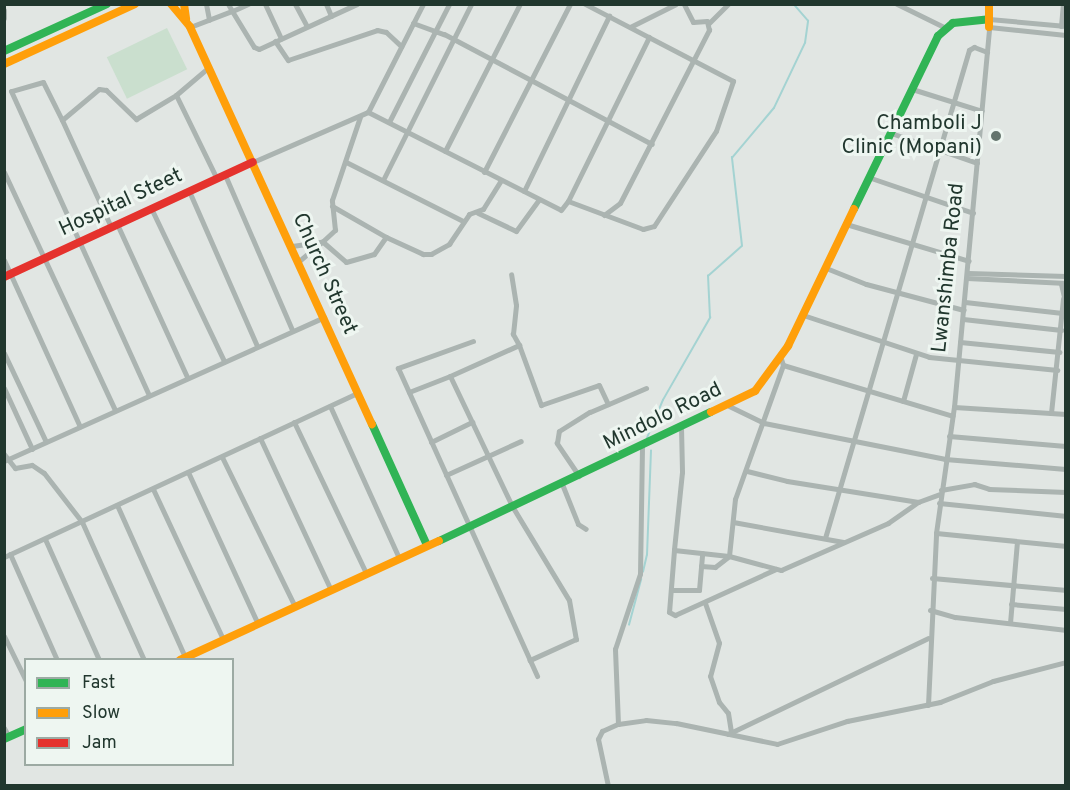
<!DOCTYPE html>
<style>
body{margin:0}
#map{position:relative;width:1070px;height:790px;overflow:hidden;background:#e1e6e3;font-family:Overpass,sans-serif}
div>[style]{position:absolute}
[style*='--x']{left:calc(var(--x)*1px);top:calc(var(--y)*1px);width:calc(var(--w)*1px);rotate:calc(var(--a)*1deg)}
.green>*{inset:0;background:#cadfce;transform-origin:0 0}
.stream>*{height:1.5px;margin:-0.75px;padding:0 0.75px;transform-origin:0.75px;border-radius:0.75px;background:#a4d3d2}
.street>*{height:5px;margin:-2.5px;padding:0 2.5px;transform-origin:2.5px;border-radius:2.5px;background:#abb4b1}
.fast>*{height:8px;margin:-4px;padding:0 4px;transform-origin:4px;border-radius:4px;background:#30b455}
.slow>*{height:8px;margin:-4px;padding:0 4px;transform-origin:4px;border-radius:4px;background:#ff9f0a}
.jam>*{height:8px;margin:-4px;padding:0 4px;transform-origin:4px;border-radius:4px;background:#e5322d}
.dots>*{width:16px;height:16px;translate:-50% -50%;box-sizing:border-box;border:3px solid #eef6f1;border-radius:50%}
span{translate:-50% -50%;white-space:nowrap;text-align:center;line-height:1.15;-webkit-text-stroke:6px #eef6f1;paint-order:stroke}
.poi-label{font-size:21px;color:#21372e}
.right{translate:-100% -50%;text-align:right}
.street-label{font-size:21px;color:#21372e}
.frame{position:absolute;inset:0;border:6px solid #21372e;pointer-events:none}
.legend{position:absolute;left:24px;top:658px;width:210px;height:108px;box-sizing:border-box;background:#eef6f1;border:2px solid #9caaa3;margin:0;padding:8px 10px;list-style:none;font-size:18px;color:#21372e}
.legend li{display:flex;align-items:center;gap:12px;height:30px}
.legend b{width:30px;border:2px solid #9caaa3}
</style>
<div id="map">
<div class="green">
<div style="left:167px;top:28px;width:46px;height:67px;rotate:64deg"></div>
</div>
<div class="stream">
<div style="--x:647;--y:438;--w:41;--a:-67.2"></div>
<div style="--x:663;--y:400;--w:95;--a:-60.2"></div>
<div style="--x:710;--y:318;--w:42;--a:-92.7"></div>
<div style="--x:708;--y:276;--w:45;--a:-41.4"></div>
<div style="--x:742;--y:246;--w:89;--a:-96.5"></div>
<div style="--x:732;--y:158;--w:65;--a:-50"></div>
<div style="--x:774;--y:108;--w:72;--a:-64.5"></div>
<div style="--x:805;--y:43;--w:22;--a:-82"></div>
<div style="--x:808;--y:21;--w:23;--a:-131"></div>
<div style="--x:643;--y:572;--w:17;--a:-77"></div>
<div style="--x:647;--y:555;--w:104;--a:-87.8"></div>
<div style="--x:629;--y:625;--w:47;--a:-75.1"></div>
</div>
<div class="street">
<div style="--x:206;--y:4;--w:16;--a:79"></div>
<div style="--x:248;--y:4;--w:17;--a:156"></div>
<div style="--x:232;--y:11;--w:42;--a:58.6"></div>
<div style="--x:254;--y:47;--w:5;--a:22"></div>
<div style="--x:259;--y:49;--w:108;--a:-24.7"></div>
<div style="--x:265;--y:4;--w:38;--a:65"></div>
<div style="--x:295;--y:4;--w:24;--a:62"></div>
<div style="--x:326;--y:4;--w:13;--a:67"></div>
<div style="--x:897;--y:4;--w:55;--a:26.1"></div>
<div style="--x:4;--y:10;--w:8;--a:90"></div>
<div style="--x:989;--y:19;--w:77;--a:5.2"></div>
<div style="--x:413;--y:23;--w:33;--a:20"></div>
<div style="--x:444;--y:34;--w:235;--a:27.9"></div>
<div style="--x:709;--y:23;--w:27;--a:-45"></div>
<div style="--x:1061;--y:26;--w:22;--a:-85"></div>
<div style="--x:190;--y:27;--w:45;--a:-20.9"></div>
<div style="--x:232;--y:11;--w:8;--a:-120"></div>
<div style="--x:630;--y:27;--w:51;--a:-26.6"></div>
<div style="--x:275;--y:41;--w:23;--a:56"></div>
<div style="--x:288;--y:60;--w:94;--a:-18.6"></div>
<div style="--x:377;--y:30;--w:9;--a:13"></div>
<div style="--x:386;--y:32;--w:21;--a:43"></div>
<div style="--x:912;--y:89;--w:73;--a:17.4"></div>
<div style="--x:176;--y:95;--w:43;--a:-40.3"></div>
<div style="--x:368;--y:112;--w:216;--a:26.9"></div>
<div style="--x:561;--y:210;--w:11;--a:-52"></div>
<div style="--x:568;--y:201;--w:80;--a:20.5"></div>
<div style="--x:643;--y:229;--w:11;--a:-15"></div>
<div style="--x:654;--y:226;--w:113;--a:-56.9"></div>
<div style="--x:716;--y:131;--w:53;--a:-71.2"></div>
<div style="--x:733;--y:81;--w:167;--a:-152.5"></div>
<div style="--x:62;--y:120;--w:42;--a:-116.6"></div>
<div style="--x:43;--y:82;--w:33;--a:164"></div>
<div style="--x:11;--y:91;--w:334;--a:65.6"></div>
<div style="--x:389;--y:122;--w:132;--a:-63"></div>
<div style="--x:891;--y:133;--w:91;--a:19.2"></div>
<div style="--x:445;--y:151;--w:165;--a:-63"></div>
<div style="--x:253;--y:162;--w:125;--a:-23.5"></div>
<div style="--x:368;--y:112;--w:121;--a:-63"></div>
<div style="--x:346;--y:162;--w:131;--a:26.8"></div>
<div style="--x:4;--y:172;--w:263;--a:65"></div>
<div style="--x:484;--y:172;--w:189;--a:-62.9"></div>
<div style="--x:225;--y:175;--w:169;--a:66.6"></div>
<div style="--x:868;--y:177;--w:111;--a:18.9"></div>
<div style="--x:383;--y:180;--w:197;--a:-63.4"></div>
<div style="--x:189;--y:191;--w:169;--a:66.3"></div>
<div style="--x:524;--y:191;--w:195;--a:-64.1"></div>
<div style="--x:568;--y:201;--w:183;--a:-63.7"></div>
<div style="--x:332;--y:206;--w:62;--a:29.9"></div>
<div style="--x:386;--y:237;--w:41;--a:24.7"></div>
<div style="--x:423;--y:254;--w:8;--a:0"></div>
<div style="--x:431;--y:254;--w:21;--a:-29"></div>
<div style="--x:449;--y:244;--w:36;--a:-56"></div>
<div style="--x:469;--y:214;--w:15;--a:-20"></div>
<div style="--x:483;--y:209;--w:34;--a:-58"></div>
<div style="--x:151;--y:208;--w:170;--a:64.5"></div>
<div style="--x:478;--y:213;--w:42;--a:25.3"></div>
<div style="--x:516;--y:231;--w:39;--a:-54"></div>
<div style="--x:604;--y:215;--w:20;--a:-37"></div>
<div style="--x:620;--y:203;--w:195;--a:-62.8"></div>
<div style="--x:709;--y:30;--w:9;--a:-103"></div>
<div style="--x:707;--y:21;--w:14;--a:176"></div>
<div style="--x:693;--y:22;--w:20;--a:-117"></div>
<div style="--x:117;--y:224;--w:168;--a:65.4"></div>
<div style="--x:846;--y:224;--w:128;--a:16.7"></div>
<div style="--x:111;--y:227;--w:118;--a:-114.6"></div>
<div style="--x:62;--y:120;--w:48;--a:-40"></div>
<div style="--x:99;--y:89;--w:7;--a:8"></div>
<div style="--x:106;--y:90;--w:42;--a:44"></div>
<div style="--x:136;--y:119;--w:47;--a:-31"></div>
<div style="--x:176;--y:95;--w:93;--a:64"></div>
<div style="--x:323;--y:242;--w:30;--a:41"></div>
<div style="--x:346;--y:262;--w:29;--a:-16"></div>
<div style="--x:374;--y:254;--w:21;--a:-55"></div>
<div style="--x:292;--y:246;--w:30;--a:-8"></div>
<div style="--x:322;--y:242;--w:18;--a:-43"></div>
<div style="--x:335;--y:230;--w:30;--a:-96"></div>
<div style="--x:332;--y:200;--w:88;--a:-71.4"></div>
<div style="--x:4;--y:260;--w:183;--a:65.5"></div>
<div style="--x:299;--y:261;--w:30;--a:-40"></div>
<div style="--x:826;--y:268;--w:43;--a:21.8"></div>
<div style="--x:866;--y:284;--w:101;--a:14.9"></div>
<div style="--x:968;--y:273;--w:98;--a:1.8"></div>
<div style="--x:967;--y:278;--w:99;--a:2.9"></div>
<div style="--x:1061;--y:284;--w:18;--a:77"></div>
<div style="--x:965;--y:302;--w:98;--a:6.5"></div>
<div style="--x:803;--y:315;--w:133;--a:18.4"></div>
<div style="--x:929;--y:357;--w:129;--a:5.8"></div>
<div style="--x:963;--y:319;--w:99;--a:6.4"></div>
<div style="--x:473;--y:341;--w:80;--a:160.2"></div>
<div style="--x:398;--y:368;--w:338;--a:65.7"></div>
<div style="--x:960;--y:342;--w:100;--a:5.8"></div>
<div style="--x:519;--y:345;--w:64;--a:69.9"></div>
<div style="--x:541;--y:405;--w:61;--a:-19"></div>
<div style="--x:599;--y:385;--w:21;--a:65"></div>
<div style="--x:4;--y:353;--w:98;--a:64.7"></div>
<div style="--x:783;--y:365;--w:177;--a:16.7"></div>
<div style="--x:450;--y:376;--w:76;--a:-24.2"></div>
<div style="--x:519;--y:345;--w:13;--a:-119"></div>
<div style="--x:513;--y:334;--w:29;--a:-84"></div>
<div style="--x:516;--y:305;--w:31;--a:-99"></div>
<div style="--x:4;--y:388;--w:67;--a:65.3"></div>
<div style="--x:409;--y:392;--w:44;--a:-21.3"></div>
<div style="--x:450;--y:376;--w:144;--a:64.5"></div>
<div style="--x:512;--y:506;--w:110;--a:58.8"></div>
<div style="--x:569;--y:600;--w:40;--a:80"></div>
<div style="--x:576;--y:639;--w:51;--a:155.5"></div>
<div style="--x:903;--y:401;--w:49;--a:-74.5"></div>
<div style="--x:330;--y:406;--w:167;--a:65.6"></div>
<div style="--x:729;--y:406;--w:39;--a:26"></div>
<div style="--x:764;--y:423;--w:185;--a:11.2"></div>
<div style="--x:945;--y:459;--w:121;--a:4.7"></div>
<div style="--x:954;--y:407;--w:112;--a:3.6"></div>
<div style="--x:1051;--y:413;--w:115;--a:-84"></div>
<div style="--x:294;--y:422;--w:167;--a:64.5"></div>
<div style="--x:681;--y:427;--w:45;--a:88.7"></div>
<div style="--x:682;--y:472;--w:78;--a:95.9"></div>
<div style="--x:674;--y:550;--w:55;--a:6.2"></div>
<div style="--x:729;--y:556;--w:54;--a:15.1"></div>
<div style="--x:781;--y:570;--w:117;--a:-23.7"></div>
<div style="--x:888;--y:523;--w:37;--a:-35"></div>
<div style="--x:918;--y:502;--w:23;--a:-20"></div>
<div style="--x:949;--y:436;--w:117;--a:4.9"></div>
<div style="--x:260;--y:438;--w:168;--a:65"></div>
<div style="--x:431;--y:442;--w:46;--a:-26"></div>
<div style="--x:4;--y:454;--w:18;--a:52"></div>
<div style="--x:15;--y:468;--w:17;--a:-10"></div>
<div style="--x:32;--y:465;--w:14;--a:34"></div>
<div style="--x:44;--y:473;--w:62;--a:52.2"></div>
<div style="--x:82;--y:522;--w:151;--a:65.8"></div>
<div style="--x:222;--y:457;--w:167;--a:64"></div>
<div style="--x:4;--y:461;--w:351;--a:-24.2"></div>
<div style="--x:747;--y:471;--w:41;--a:14"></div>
<div style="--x:787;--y:481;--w:133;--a:9.1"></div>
<div style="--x:188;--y:472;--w:165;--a:65.3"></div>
<div style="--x:446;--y:475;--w:82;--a:-24.4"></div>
<div style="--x:579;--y:476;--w:40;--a:-124"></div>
<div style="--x:557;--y:443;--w:12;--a:-81"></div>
<div style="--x:559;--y:431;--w:36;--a:-32"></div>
<div style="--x:590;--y:412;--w:61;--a:-23.2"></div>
<div style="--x:562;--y:484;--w:43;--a:68.2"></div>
<div style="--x:578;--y:524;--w:9;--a:32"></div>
<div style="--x:153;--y:489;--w:166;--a:65"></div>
<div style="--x:941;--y:490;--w:34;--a:-10"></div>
<div style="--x:974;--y:484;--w:16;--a:18"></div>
<div style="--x:989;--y:489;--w:77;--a:2.2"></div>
<div style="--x:939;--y:503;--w:128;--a:5.8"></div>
<div style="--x:117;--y:505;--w:167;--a:65.9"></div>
<div style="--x:733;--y:522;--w:112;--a:10.3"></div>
<div style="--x:936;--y:533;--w:131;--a:5.7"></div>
<div style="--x:825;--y:538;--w:509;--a:-73.56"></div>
<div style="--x:969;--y:50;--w:6;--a:-31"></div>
<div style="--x:974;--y:47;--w:14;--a:21"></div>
<div style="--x:45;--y:539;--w:133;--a:65.9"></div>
<div style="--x:674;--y:550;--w:62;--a:94.6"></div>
<div style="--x:669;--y:612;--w:7;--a:27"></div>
<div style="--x:675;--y:615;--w:111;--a:-24.5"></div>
<div style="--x:10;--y:554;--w:116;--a:66.1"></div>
<div style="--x:4;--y:557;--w:390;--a:-24.9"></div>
<div style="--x:701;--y:566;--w:14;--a:4"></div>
<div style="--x:715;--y:567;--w:18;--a:-38"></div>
<div style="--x:729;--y:556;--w:57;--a:-84"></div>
<div style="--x:735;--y:499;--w:142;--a:-70.3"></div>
<div style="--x:783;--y:365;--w:6;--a:-108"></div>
<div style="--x:932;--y:578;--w:135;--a:5.1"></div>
<div style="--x:671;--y:590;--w:28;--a:0"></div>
<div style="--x:699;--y:590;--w:37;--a:-85"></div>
<div style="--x:705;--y:603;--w:42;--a:70.7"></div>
<div style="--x:719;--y:643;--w:34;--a:105"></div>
<div style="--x:710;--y:676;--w:28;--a:71"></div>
<div style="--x:719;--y:702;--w:14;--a:51"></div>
<div style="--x:728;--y:713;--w:20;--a:81"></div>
<div style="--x:1011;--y:604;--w:55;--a:5.2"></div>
<div style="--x:930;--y:610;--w:26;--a:16"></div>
<div style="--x:955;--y:617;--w:112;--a:6.7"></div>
<div style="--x:1010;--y:623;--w:81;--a:-85.1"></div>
<div style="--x:4;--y:636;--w:50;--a:63.9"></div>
<div style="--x:928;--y:705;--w:172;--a:-87.3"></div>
<div style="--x:936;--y:533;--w:127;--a:-81.9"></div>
<div style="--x:954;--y:407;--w:382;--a:-84.7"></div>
<div style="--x:989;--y:27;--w:77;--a:5.9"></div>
<div style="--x:618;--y:724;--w:75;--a:-92.3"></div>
<div style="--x:615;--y:649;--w:79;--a:-71.6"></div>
<div style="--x:640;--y:574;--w:128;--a:-89.1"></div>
<div style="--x:4;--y:728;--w:10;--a:61"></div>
<div style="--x:728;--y:734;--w:222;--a:-25.6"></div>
<div style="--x:608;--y:786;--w:48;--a:-102"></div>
<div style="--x:598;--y:739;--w:9;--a:-63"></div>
<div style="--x:602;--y:731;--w:17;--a:-24"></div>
<div style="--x:618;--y:724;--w:28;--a:-8"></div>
<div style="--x:646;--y:720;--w:30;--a:6"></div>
<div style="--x:676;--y:723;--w:103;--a:11.7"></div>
<div style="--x:777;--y:744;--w:74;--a:-18.2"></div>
<div style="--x:847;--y:721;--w:95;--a:-11.5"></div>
<div style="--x:940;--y:702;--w:57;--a:-21.6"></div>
<div style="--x:993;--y:681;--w:75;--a:-14.6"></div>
</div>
<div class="fast">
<div style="--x:4;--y:51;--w:113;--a:-24.5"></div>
<div style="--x:854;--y:209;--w:192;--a:-64.1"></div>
<div style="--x:938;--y:36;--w:20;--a:-41"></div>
<div style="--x:953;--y:23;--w:36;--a:-6"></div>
<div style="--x:372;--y:424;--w:133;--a:65.6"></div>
<div style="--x:439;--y:541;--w:301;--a:-25.4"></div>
<div style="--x:4;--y:739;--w:24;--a:-24"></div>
</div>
<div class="slow">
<div style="--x:171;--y:4;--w:30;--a:50"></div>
<div style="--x:190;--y:27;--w:437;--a:65.4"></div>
<div style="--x:184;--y:4;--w:15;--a:82"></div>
<div style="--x:989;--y:4;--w:23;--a:90"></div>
<div style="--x:4;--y:64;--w:144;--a:-24.6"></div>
<div style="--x:711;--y:412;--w:49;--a:-25.5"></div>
<div style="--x:755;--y:391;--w:56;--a:-53.7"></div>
<div style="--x:788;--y:346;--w:152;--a:-64.3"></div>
<div style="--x:180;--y:660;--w:285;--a:-24.7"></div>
</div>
<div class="jam">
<div style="--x:4;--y:277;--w:274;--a:-24.8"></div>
</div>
<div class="dots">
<div style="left:996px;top:136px;background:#64746d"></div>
</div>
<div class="poi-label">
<span class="right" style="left:982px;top:136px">Chamboli J<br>Clinic (Mopani)</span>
</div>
<div class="street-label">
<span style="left:121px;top:203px;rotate:-25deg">Hospital Steet</span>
<span style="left:949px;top:268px;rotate:-84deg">Lwanshimba Road</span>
<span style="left:324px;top:274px;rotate:66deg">Church Street</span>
<span style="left:663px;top:417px;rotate:-26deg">Mindolo Road</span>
</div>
<div class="frame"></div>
<ul class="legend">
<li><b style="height:8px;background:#30b455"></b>Fast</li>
<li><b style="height:8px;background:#ff9f0a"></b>Slow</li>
<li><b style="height:8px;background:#e5322d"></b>Jam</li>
</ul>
</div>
